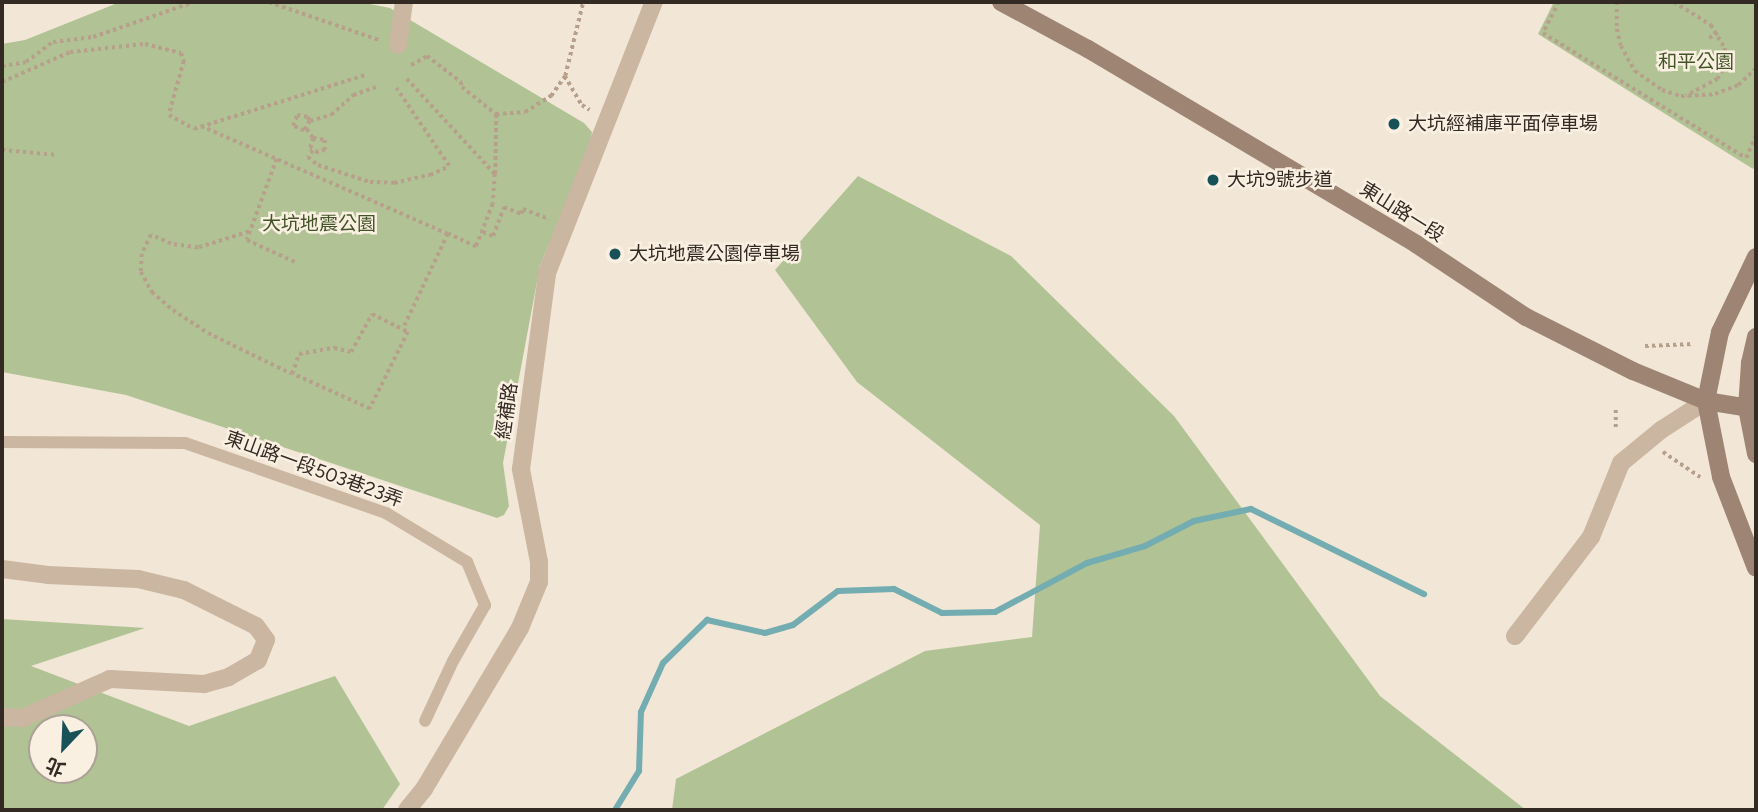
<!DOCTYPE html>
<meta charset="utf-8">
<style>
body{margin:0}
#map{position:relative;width:1758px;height:812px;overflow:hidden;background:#f2e6d6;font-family:Figtree,"Noto Sans TC",sans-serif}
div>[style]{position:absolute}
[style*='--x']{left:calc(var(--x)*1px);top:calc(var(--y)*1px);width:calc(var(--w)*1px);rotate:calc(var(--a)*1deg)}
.green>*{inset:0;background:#b1c295}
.stream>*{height:6px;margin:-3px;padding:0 3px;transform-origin:3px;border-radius:3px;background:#73acb1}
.path>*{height:3.5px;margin-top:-1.75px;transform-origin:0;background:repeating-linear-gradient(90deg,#b7a08b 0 3.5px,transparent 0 7px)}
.lane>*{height:12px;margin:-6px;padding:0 6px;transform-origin:6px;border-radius:6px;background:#cbb6a1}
.street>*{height:18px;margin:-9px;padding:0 9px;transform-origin:9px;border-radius:9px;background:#cbb6a1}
.secondary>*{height:18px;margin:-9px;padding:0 9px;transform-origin:9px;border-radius:9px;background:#9e8473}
.dots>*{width:19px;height:19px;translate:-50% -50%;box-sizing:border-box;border:4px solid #faf0e2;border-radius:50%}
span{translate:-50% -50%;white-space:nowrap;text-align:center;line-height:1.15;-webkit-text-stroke:5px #faf0e2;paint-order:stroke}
.park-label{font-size:19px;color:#425427}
.poi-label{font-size:19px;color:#342a24}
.left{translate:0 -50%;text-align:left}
.street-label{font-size:19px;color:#342a24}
.frame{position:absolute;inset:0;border:4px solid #342a24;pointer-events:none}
.north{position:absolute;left:28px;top:714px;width:70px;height:70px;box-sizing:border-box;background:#faf0e2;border:2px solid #aba196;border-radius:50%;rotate:203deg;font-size:19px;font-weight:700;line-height:28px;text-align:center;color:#342a24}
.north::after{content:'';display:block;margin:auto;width:24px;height:32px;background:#185258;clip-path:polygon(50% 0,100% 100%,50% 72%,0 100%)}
</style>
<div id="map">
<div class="green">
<div style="clip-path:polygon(120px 2px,360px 2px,390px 8px,584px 123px,592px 132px,590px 144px,540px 266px,503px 463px,509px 506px,504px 515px,497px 518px,126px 395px,2px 372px,2px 44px,25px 40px)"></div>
<div style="clip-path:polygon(1554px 2px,1756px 2px,1756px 162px,1753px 169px,1538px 34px)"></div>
<div style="clip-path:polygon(858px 176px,1011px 256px,1174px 416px,1380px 696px,1526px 810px,672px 810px,676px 779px,925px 651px,1032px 637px,1040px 525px,857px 382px,775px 270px)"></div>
<div style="clip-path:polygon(evenodd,2px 619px,145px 628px,31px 666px,189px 726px,335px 676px,400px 784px,382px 810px,2px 810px,2px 619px,42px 728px,84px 728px,84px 770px,42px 770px,42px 728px)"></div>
</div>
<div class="stream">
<div style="--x:615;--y:810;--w:46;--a:-58.4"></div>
<div style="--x:639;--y:771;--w:59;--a:-88.1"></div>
<div style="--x:641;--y:712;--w:54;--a:-65.8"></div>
<div style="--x:663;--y:663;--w:62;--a:-44.3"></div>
<div style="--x:707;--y:620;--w:59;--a:12.6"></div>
<div style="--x:765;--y:633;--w:29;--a:-16"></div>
<div style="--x:793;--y:625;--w:56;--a:-37.1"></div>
<div style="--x:838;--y:591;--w:56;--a:-2"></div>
<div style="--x:894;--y:589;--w:54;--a:26.6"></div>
<div style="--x:942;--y:613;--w:53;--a:-1.1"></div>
<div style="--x:995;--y:612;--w:104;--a:-28"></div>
<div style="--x:1087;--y:563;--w:60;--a:-16.3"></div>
<div style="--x:1145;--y:546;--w:55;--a:-27"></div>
<div style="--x:1194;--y:521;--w:58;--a:-11.9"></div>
<div style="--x:1251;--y:509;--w:193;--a:26.2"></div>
</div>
<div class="path">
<div style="--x:269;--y:2;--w:116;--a:19.1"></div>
<div style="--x:1559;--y:2;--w:35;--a:117"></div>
<div style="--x:1543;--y:33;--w:238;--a:31.6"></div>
<div style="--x:1746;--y:158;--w:25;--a:-67"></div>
<div style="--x:1617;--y:2;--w:27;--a:90"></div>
<div style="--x:1617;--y:29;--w:17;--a:77"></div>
<div style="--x:1621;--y:46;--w:29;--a:61"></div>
<div style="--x:1635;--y:71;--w:33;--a:35"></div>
<div style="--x:1662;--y:90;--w:20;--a:18"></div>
<div style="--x:1681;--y:96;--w:34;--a:-3"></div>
<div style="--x:1715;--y:94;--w:25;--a:-21"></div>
<div style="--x:1738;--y:85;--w:25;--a:-43"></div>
<div style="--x:1674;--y:2;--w:44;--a:31.9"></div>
<div style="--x:1711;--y:25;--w:27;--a:59"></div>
<div style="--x:1725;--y:48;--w:16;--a:86"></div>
<div style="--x:1726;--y:64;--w:17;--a:118"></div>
<div style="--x:1718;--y:79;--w:36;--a:152"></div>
<div style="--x:1709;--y:38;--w:10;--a:-29"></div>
<div style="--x:411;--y:65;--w:18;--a:-29"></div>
<div style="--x:427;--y:56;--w:43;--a:37.4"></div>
<div style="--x:461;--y:82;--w:5;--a:79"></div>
<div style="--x:462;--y:87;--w:43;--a:38.5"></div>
<div style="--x:496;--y:114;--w:29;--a:-4"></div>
<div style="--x:525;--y:112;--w:31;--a:-32"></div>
<div style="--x:551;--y:96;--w:24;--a:-55"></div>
<div style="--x:565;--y:76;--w:76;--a:-76.3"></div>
<div style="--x:2;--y:66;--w:24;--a:-9"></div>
<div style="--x:26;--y:62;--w:34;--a:-37"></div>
<div style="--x:53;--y:42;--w:40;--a:-7.1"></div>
<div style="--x:93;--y:37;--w:107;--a:-19.1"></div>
<div style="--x:565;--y:76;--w:34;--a:60"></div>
<div style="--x:582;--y:105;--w:9;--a:32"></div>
<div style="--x:407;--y:79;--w:129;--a:47.2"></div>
<div style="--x:495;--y:174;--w:30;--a:94"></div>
<div style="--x:493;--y:204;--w:46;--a:111.6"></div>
<div style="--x:476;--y:247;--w:31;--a:-155"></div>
<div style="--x:2;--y:82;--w:74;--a:-23.8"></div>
<div style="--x:70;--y:52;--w:75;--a:-6.1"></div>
<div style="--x:145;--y:44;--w:37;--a:14"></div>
<div style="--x:181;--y:53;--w:9;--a:69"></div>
<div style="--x:184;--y:61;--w:56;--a:105.5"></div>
<div style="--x:169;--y:115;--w:29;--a:29"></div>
<div style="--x:194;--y:129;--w:179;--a:-17.5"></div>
<div style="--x:310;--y:121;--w:12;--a:121"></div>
<div style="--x:304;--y:131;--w:12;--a:-156"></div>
<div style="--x:293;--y:126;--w:12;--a:-70"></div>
<div style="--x:297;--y:115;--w:11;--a:10"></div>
<div style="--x:308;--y:117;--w:4;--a:63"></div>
<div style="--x:310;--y:121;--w:22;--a:-16"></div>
<div style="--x:331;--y:115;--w:30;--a:-42"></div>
<div style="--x:353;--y:95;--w:24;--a:-19"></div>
<div style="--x:201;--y:126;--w:270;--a:23.6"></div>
<div style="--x:448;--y:234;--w:105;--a:115.3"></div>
<div style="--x:307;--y:129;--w:11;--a:56"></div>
<div style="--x:313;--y:138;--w:12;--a:9"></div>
<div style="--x:325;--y:140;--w:10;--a:90"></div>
<div style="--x:325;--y:150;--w:8;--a:157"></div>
<div style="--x:318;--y:153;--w:9;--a:-148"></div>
<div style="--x:310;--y:148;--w:10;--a:-73"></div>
<div style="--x:2;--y:150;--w:56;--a:5.1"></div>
<div style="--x:313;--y:151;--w:8;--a:130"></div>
<div style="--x:308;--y:157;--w:13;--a:39"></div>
<div style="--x:318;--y:165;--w:55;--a:18.1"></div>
<div style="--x:370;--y:182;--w:24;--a:2"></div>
<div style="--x:394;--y:183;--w:37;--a:-13"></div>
<div style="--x:430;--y:175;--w:21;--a:-25"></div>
<div style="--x:449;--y:166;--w:94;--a:-124.2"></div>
<div style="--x:277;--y:159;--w:86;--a:110.3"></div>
<div style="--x:247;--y:240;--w:53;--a:24.6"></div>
<div style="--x:495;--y:174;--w:60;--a:-89"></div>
<div style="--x:249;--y:232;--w:53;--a:162.6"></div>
<div style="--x:198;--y:248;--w:27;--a:-172"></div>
<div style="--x:171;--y:244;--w:22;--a:-156"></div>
<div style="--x:151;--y:235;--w:21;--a:115"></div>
<div style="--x:142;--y:254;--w:18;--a:93"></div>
<div style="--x:141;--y:272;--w:23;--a:61"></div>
<div style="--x:152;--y:292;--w:28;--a:41"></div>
<div style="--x:173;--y:310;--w:42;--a:33.3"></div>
<div style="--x:208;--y:333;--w:93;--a:26"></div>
<div style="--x:483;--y:232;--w:11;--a:22"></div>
<div style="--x:493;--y:236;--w:31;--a:-69"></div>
<div style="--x:504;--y:207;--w:18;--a:22"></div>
<div style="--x:521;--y:214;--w:5;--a:-68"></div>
<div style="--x:523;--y:209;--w:28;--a:21"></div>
<div style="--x:372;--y:314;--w:40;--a:26.6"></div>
<div style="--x:408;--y:332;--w:86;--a:116.3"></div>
<div style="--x:370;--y:409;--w:85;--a:-155.8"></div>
<div style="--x:292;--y:374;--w:21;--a:-71"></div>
<div style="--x:299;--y:354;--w:36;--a:-10"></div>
<div style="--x:334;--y:348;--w:17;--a:13"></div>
<div style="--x:351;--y:352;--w:43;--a:-61.1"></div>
<div style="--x:1645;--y:346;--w:48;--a:-2.4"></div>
<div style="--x:1616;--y:410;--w:19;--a:90"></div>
<div style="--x:1663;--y:452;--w:45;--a:34"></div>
</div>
<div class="lane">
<div style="--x:2;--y:442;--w:183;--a:0.3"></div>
<div style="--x:185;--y:443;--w:213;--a:19.2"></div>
<div style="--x:386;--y:513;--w:95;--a:31.2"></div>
<div style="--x:467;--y:562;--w:47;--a:67.3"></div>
<div style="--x:485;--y:605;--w:64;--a:119.7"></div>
<div style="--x:453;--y:661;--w:66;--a:115"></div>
</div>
<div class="street">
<div style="--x:398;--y:45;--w:43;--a:-82.1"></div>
<div style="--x:2;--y:569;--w:46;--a:7.4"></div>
<div style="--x:48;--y:575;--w:90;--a:2.5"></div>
<div style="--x:138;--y:579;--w:47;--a:13.4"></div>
<div style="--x:184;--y:590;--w:80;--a:26.6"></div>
<div style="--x:256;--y:626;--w:17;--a:54"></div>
<div style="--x:266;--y:640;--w:22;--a:112"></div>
<div style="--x:258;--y:660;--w:34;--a:150"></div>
<div style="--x:229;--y:677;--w:26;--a:164"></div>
<div style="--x:204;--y:684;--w:94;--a:-177"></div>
<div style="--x:110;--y:679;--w:95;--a:155.9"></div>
<div style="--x:23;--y:718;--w:21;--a:-177"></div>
<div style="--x:1515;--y:636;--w:125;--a:-52.5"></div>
<div style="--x:1591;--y:537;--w:80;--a:-67.9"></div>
<div style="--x:1621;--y:463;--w:52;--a:-39.5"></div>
<div style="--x:1661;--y:430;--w:54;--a:-32.8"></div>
<div style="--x:407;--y:810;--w:27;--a:-51"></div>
<div style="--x:424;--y:789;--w:187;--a:-59.2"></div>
<div style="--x:520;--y:628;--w:50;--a:-67.6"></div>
<div style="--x:539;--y:582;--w:20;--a:-90"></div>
<div style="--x:539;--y:562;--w:95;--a:-101"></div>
<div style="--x:521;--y:469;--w:198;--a:-82.4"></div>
<div style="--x:547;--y:273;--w:291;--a:-68.5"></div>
</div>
<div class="secondary">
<div style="--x:1001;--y:2;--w:99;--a:28.4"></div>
<div style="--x:1088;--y:49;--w:382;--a:30.7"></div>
<div style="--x:1416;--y:244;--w:132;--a:33.6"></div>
<div style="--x:1526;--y:317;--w:120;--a:26.8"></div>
<div style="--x:1633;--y:371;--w:79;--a:22.3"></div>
<div style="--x:1706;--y:401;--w:51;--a:9.1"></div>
<div style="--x:1756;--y:257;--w:83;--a:115.6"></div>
<div style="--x:1720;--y:332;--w:70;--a:101.5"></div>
<div style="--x:1706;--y:401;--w:77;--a:78.8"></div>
<div style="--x:1721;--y:477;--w:97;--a:69"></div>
<div style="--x:1756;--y:337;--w:27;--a:103"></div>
<div style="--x:1750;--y:363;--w:45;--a:93.8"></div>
<div style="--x:1747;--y:408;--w:47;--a:78.9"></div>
</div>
<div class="dots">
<div style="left:1394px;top:124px;background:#185258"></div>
<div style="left:1213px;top:180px;background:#185258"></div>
<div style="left:615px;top:254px;background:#185258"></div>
</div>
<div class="park-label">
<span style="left:1696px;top:62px">和平公園</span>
<span style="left:319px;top:224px">大坑地震公園</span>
</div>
<div class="poi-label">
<span class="left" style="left:1408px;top:124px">大坑經補庫平面停車場</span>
<span class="left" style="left:1227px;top:180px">大坑9號步道</span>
<span class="left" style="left:629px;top:254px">大坑地震公園停車場</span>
</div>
<div class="street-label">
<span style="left:1402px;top:212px;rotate:32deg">東山路一段</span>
<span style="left:507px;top:411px;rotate:-82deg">經補路</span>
<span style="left:314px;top:469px;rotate:20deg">東山路一段503巷23弄</span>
</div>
<div class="frame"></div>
<div class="north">北</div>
</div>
